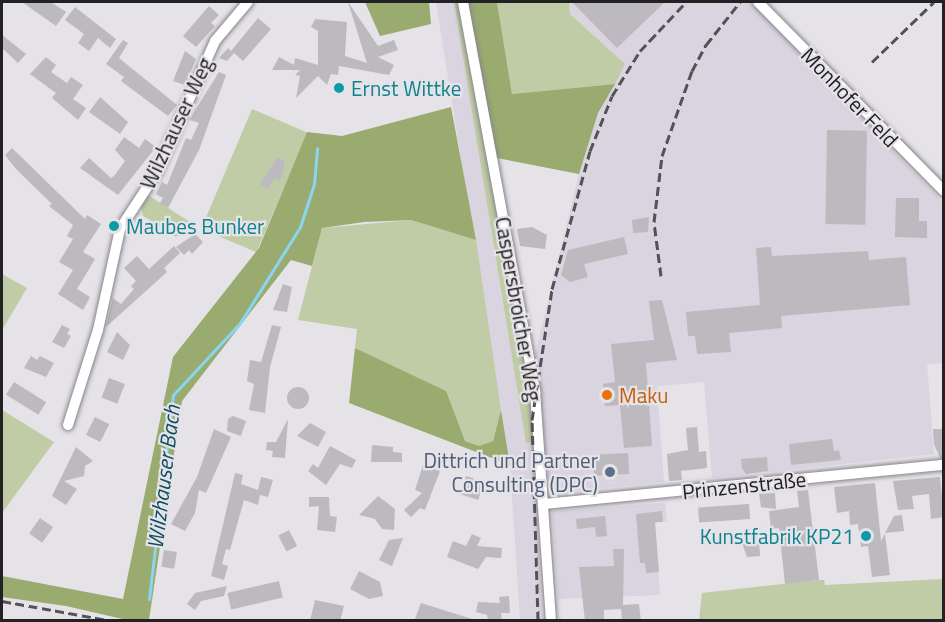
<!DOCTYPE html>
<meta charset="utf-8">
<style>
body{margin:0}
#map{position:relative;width:945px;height:622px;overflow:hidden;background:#e5e2e8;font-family:"Titillium Web",sans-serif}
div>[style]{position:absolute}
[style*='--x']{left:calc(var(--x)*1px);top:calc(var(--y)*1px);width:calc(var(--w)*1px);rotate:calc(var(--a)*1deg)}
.built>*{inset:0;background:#dad3e0}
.green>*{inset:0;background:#bfcca5;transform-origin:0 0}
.forest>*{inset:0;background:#99ab6f}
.stream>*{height:3px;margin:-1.5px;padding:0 1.5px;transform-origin:1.5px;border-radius:1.5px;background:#8ad5f1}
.building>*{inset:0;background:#bcb9bf;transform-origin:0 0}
.round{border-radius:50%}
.roads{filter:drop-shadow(0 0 2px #87858a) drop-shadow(0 0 2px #87858a)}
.street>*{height:10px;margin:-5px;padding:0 5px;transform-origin:5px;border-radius:5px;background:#fff}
.rail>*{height:3px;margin-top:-1.5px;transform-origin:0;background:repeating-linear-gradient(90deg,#535255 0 9px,transparent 0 13.5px)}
.dots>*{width:16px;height:16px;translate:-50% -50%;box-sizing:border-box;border:3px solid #e5e2e8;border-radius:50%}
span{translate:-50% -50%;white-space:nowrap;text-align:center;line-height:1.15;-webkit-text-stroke:4.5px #e5e2e8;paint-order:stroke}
.culture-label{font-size:21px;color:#0d838f}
.left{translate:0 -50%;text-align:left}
.right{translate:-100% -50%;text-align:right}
.street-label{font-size:21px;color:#222123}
.food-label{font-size:21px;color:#c56008}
.service-label{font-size:21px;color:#4e5e75}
.water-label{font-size:22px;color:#0e4f62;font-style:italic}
.frame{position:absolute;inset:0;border:3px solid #222123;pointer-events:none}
</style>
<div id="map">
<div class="built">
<div style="clip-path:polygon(436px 2px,454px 2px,526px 442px,535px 442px,542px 620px,520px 620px,510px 465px)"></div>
<div style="clip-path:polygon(569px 2px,750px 2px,943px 203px,943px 363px,927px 364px,934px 454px,712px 478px,704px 382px,657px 386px,664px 482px,550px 493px,534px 359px,579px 174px,598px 113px,625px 64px,570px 14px)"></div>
<div style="clip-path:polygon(665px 503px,667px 521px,655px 523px,660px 595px,558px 599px,552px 511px)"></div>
</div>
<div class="green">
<div style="clip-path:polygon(454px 2px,460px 2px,526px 365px,535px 442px,526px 443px)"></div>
<div style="clip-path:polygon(497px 2px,569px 2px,570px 14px,625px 64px,615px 84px,512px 94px)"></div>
<div style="left:252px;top:109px;width:60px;height:130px;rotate:23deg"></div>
<div style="clip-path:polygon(148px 195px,193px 224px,176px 237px,172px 234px,177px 226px,171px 221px,165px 229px,143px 216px,141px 206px)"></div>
<div style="clip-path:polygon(411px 220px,476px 240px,501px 410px,493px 441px,479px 446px,465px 441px,445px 391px,355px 348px,357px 329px,298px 320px,322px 228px)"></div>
<div style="clip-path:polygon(2px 274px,27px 288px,2px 330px)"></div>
<div style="clip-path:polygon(2px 410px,54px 442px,2px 513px)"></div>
<div style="clip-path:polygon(943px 579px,943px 620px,699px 620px,702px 593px,819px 580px,824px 580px,825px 585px)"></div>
</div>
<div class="forest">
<div style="clip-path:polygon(365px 2px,429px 2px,431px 24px,380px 36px)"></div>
<div style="clip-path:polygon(468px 2px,497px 2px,512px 94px,615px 84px,598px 113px,579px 174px,497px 158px)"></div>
<div style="clip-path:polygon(451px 107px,476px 240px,411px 220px,364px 222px,322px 228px,312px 266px,291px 260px,182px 401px,149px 620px,127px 620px,66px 606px,2px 597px,2px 576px,123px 599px,173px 357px,259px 248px,307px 132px,342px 136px)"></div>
<div style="clip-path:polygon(355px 348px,446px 391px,465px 441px,479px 446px,493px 441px,501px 410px,510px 465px,349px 403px)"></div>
</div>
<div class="stream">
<div style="--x:149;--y:599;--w:205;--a:-83.3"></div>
<div style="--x:173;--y:395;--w:98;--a:-47.1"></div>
<div style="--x:240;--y:323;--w:113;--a:-58"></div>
<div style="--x:300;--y:227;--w:45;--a:-72"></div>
<div style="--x:314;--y:184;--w:36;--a:-85"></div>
</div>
<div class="building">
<div style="clip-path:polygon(22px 2px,51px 2px,66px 12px,56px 26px)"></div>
<div style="clip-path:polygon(348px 2px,378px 46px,394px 40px,398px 50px,378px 57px,394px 65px,389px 75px,339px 66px,338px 75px,331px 74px,327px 85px,318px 76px,296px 98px,300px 76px,295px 75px,300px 70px,272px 70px,279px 57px,294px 65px,295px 58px,318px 65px,318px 31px,311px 27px,315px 19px,347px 22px,345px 56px,367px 63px)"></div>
<div style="clip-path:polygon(572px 2px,665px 2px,617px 48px)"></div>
<div style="clip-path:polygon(209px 6px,219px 15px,211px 23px,215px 26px,196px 47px,183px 36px)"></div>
<div style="clip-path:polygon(75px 7px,116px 39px,110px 48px,98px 38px,89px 51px,78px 43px,84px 34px,65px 20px)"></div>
<div style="clip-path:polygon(258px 18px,271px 29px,243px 61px,234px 53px,227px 61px,219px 58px,228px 48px,231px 51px)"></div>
<div style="clip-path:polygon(2px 35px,26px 54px,18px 63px,2px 48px)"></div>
<div style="clip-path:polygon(123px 40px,128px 43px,119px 58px,177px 105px,168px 116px,121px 81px,124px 77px,106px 64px)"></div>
<div style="clip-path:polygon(185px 51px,196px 59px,185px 85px,173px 81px)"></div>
<div style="clip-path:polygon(46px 57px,56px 65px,51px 72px,67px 83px,71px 77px,83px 85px,73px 99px,86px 108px,78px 120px,52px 98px,56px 93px,30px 74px)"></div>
<div style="clip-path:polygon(219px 72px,226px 75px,199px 150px,168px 208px,160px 203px,163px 198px,156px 194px,162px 182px,167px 185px,186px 138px,191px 140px,199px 123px,190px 120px,194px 112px)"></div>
<div style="clip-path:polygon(100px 97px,128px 122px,120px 134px,89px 112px)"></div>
<div style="left:827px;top:130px;width:40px;height:94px;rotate:1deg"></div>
<div style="clip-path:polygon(124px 137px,139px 148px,145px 139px,156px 147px,118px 195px,80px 168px,89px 158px,111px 178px,114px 176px,125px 161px,115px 150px)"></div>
<div style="clip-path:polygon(12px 148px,85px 219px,87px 215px,101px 224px,83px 252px,95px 259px,77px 289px,90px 297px,83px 310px,58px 294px,73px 270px,59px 262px,73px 239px,67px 236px,73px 225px,49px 206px,52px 204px,16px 169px,5px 155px)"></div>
<div style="clip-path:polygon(278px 157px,285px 162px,283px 173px,279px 181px,274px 178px,268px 189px,260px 184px)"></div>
<div style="clip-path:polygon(896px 198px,919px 198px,919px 221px,927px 221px,927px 238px,895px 237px)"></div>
<div style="clip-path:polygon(649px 217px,648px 232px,633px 233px,632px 220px)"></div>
<div style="clip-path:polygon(532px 227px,547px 235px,545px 249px,520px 246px,517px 229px)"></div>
<div style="clip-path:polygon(195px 234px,203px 242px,192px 254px,189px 250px,184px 255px,176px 247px)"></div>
<div style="clip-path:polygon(624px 237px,628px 254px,584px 264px,588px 277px,570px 282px,561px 275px,568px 250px)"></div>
<div style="clip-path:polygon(174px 246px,180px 253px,164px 268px,167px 272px,106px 327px,113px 298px,121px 304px,134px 289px,131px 286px,136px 281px,124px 268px,137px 256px,149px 269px)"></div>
<div style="clip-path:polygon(771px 247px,772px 256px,868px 251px,869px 260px,906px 257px,910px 305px,781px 316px,782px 328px,729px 333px,731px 352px,697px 354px,695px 336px,688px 336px,686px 312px,760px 305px,756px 248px)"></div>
<div style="clip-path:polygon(283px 284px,292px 287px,287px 312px,273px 310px)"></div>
<div style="clip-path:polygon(662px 300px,677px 360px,646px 363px,652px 446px,624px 448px,620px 405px,605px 406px,603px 384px,615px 382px,611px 344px,654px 340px,649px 301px)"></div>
<div style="clip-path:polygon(62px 325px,70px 329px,67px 334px,71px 336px,64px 348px,52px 342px)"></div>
<div style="clip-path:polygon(272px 325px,281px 327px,270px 367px,265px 413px,249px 410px,254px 384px,247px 381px,250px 360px,261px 362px)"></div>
<div style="clip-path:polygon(117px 332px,130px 345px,123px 360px,107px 352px)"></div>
<div style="clip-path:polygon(31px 356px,37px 360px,40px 356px,54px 363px,46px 377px,24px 368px)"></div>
<div style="left:109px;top:378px;width:17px;height:21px;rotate:21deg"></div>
<div style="left:14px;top:382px;width:38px;height:15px;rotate:32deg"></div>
<div class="round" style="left:287px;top:387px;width:22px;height:22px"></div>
<div style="clip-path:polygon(233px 416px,246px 421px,241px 436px,227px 431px,228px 419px)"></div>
<div style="left:95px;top:417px;width:16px;height:20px;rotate:27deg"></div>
<div style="clip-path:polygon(288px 419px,285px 458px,272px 457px,273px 451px,266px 450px,267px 442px,276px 442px)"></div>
<div style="clip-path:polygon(310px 423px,326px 432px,318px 447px,297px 436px)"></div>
<div style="clip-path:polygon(697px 427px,699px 452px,706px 451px,707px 468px,681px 471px,682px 480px,669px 481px,667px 454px,688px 450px,686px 428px)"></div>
<div style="clip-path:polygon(214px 429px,231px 437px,206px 493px,199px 490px,195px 513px,185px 531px,171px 524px,197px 477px)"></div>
<div style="clip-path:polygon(933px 429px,944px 429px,944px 458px,940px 458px,934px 444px)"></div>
<div style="clip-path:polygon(832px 439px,834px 451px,839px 450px,841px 460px,791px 465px,789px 444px)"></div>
<div style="clip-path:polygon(372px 445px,393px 447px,393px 452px,402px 453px,402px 462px,371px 462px)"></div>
<div style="clip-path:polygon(330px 446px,356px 460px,352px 468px,340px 464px,326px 485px,308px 471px,313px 464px,318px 468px)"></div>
<div style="clip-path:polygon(76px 447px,93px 461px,85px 466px,84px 476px,64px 481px,77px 489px,66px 505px,52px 496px)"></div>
<div style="left:628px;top:453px;width:21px;height:35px;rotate:87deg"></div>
<div style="clip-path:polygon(767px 457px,768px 471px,746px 474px,742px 468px,741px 459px)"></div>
<div style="clip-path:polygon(423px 465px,440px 471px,425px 510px,420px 508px,411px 517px,404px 510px,422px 493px,415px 490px)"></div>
<div style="clip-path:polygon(235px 473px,243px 475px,241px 484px,258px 490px,261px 477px,273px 480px,268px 497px,260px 495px,258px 505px,244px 500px,230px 550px,226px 549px,222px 564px,228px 566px,224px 580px,211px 576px)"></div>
<div style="left:466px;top:476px;width:19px;height:19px;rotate:18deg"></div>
<div style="clip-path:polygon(940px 477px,944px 517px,931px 519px,929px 494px,912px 496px,914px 509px,898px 510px,893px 481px)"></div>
<div style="clip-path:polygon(875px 483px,881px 541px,885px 534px,890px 575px,872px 577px,868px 546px,861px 547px,858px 524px,850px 525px,849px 511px,837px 513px,834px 487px)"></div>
<div style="clip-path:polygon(808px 490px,819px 580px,785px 584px,779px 528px,771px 529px,769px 511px,799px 507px,797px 491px)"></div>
<div style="clip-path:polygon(775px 493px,776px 509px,761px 507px,759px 494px)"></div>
<div style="clip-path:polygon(378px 496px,395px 509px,394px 530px,382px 529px,375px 519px,359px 515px)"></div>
<div style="clip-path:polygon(309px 497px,329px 497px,330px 516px,337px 517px,335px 532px,317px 530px,319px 506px,309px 507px)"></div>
<div style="left:749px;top:504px;width:15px;height:51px;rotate:86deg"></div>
<div style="clip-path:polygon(662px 511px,663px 522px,655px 522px,659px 572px,646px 573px,645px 563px,640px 563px,636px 514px)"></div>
<div style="clip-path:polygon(902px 515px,904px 531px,885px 533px,894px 516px)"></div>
<div style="clip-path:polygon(605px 516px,607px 536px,596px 537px,595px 527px,577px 529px,576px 519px)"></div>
<div style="left:40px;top:518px;width:16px;height:19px;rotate:35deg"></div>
<div style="left:289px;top:530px;width:18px;height:12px;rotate:63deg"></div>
<div style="clip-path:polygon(472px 534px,481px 538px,477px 546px,502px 548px,501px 558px,486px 557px,478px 569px,447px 557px,453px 541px,466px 546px)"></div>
<div style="clip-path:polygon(403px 538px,392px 566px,379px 560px,389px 540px)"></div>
<div style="clip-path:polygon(759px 541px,760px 556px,747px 557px,742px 543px)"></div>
<div style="clip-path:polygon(613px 549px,624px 549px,623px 605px,639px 604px,641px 621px,622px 621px,621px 609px,604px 610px,604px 619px,585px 621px,579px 567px,614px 566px)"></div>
<div style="left:164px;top:550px;width:13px;height:17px;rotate:9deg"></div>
<div style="clip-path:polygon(359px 571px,380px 582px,383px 596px,369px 599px,350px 589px)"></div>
<div style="left:279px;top:581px;width:17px;height:53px;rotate:77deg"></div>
<div style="clip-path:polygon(227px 586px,224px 596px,201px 601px,195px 610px,187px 604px,195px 593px)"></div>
<div style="clip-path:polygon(509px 596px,510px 613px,501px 613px,502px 621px,488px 621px,487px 615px,476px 612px,478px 602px,500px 603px,499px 597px)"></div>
<div style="clip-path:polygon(315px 600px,344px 606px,340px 621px,310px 621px)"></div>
<div style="clip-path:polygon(421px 603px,472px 619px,472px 621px,415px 619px)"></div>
</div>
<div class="roads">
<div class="street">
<div style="--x:463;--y:2;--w:397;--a:79.5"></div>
<div style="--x:535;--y:392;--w:229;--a:86"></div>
<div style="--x:758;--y:2;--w:265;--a:45.5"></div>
<div style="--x:68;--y:425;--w:100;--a:-72.5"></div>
<div style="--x:98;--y:330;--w:103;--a:-77.7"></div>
<div style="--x:120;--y:229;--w:68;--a:-57"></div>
<div style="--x:157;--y:172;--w:143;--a:-66.1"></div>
<div style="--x:215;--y:41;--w:51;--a:-49.8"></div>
<div style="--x:544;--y:504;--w:402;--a:-5.6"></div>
</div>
</div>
<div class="rail">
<div style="--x:872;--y:62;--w:86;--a:-44.1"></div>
<div style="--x:661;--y:276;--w:54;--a:-97.4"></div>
<div style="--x:654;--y:222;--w:66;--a:-83.1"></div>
<div style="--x:662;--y:156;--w:90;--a:-70.6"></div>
<div style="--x:692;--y:71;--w:30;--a:-62"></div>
<div style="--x:706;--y:45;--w:55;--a:-51.7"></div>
<div style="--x:2;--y:601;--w:108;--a:10.2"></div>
<div style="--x:538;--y:620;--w:200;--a:-91.7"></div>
<div style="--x:532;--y:420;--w:133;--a:-81.3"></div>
<div style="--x:552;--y:289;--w:143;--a:-74.6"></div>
<div style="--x:590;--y:151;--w:59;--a:-68.2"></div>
<div style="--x:612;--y:96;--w:53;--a:-58.1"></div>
<div style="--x:640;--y:51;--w:67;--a:-46.8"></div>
</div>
<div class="dots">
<div style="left:339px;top:88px;background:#0f9aa8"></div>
<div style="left:114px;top:226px;background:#0f9aa8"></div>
<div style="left:607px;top:395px;background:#e8710a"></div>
<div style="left:610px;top:472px;background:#5c6f8a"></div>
<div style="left:866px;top:536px;background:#0f9aa8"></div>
</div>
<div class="culture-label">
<span class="left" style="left:351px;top:88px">Ernst Wittke</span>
<span class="left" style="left:126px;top:226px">Maubes Bunker</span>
<span class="right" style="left:854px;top:536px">Kunstfabrik KP21</span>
</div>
<div class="street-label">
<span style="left:850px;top:97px;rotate:46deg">Monhofer Feld</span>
<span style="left:176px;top:123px;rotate:-65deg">Wilzhauser Weg</span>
<span style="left:519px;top:309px;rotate:80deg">Caspersbroicher Weg</span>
<span style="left:744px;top:485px;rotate:-6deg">Prinzenstraße</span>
</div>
<div class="food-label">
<span class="left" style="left:619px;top:395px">Maku</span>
</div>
<div class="service-label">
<span class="right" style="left:598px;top:472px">Dittrich und Partner<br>Consulting (DPC)</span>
</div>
<div class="water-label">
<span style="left:164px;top:477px;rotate:-83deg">Wilzhauser Bach</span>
</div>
<div class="frame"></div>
</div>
